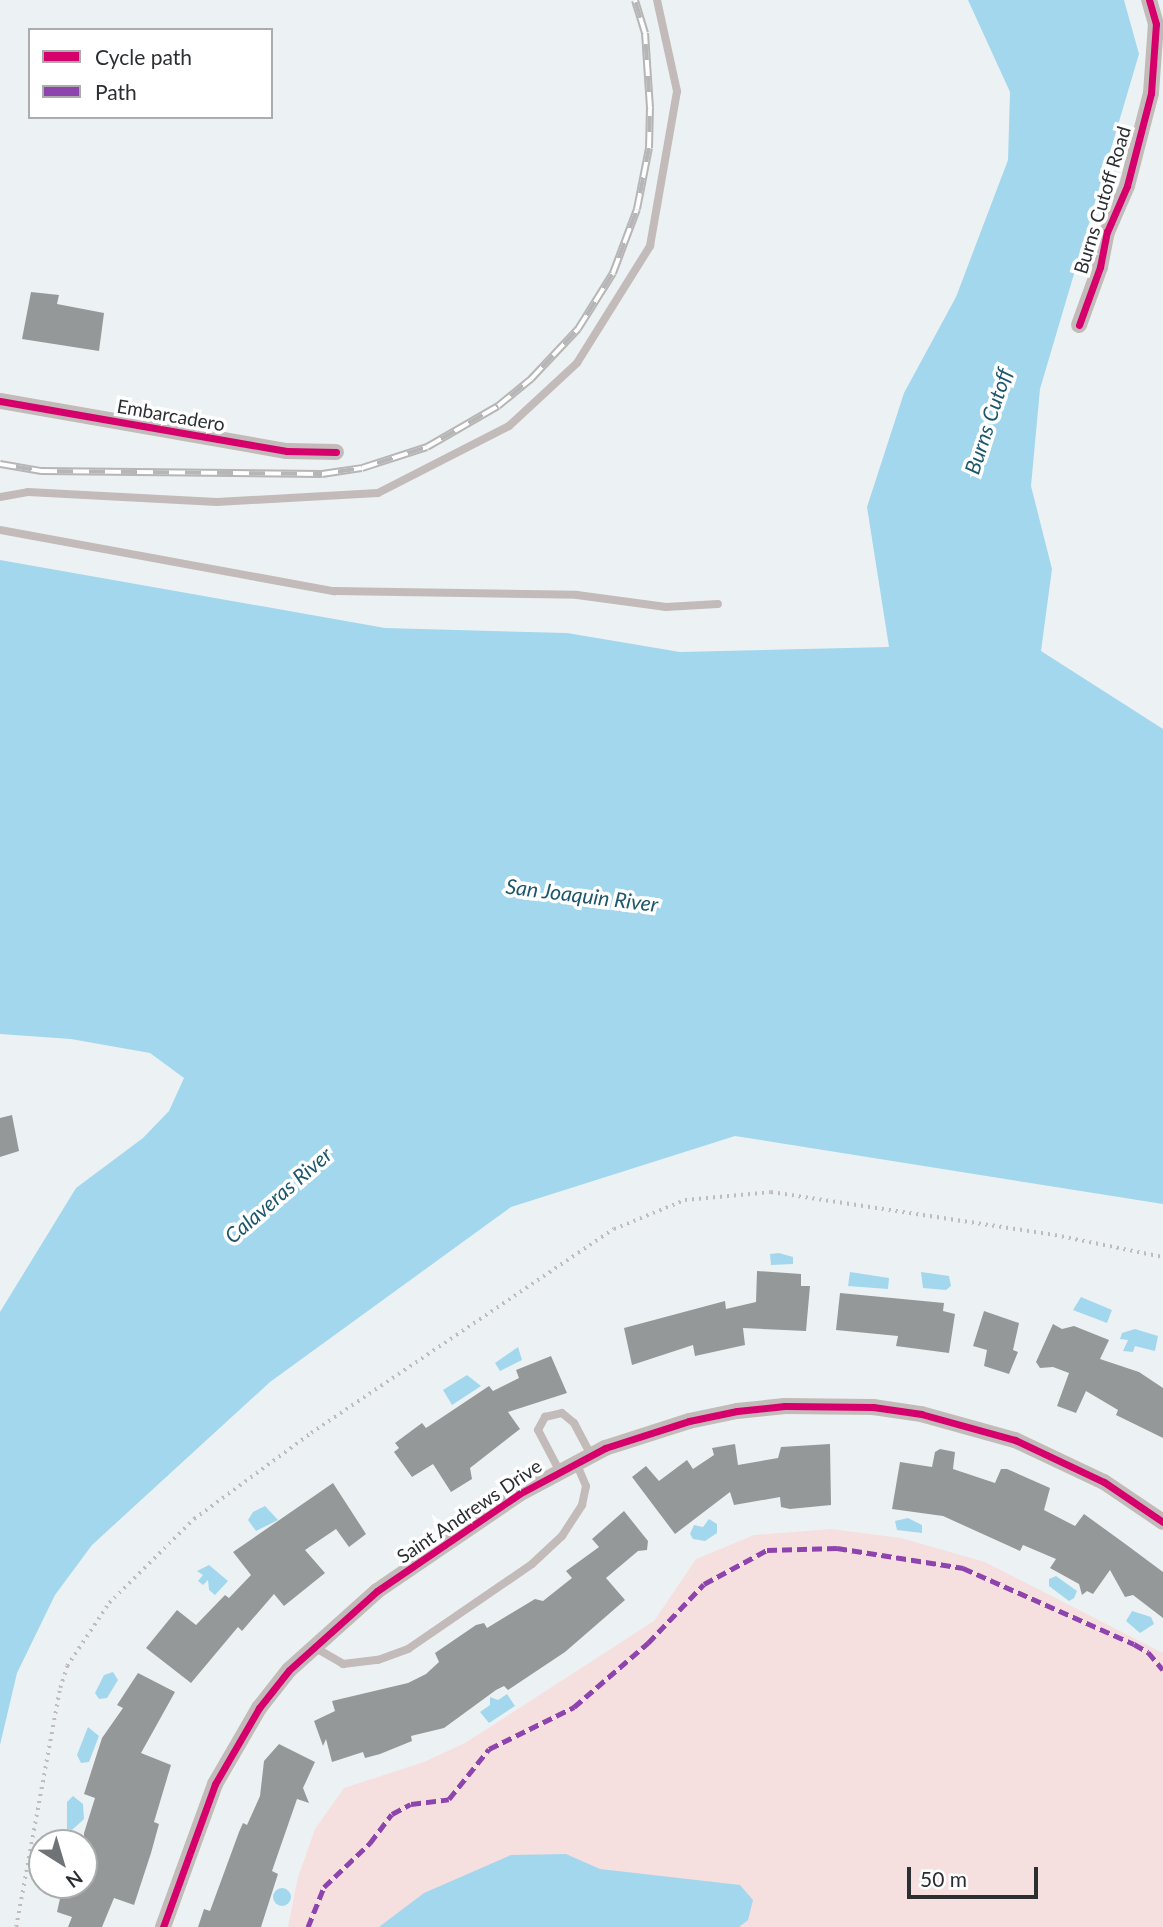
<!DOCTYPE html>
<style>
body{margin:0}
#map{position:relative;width:1163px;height:1927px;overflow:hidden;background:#ecf2f4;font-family:Lato,sans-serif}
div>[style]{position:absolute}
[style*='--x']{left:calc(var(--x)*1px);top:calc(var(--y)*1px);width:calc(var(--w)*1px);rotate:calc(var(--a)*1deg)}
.green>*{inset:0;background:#f5e0df}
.water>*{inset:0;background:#a2d7ee}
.round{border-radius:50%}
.building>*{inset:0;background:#949899}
.path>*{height:3.5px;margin-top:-1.75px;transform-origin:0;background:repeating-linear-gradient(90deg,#c0bcbc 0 2px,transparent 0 7px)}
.service>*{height:8px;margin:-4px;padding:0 4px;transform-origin:4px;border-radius:4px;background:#c3bbba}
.minor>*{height:16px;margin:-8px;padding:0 8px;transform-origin:8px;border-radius:8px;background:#c3bbba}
.rail>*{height:8px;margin-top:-4px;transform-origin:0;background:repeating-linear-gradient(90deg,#fff 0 16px,#b7b6b6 0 32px);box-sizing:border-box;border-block:2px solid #b7b6b6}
.quiet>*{height:5px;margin-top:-2.5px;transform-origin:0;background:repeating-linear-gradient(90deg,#8e44ad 0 10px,transparent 0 15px)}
.cycleway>*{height:7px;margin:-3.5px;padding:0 3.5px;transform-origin:3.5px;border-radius:3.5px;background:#d6006c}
span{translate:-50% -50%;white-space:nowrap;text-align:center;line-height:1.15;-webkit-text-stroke:7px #fff;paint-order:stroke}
.street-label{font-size:19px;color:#2b2f31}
.water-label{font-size:21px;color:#1c576d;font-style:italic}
.legend{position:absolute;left:28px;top:28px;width:245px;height:91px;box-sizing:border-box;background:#fff;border:2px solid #aaacad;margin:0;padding:9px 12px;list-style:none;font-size:21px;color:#2b2f31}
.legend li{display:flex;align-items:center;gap:14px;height:35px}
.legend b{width:35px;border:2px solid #aaacad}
.north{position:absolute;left:28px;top:1829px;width:70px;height:70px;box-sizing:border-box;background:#fff;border:2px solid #aaacad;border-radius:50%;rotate:143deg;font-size:19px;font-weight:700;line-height:28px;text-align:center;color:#2b2f31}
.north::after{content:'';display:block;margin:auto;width:24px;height:32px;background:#6f7375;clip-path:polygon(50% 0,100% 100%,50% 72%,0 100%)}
.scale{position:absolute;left:907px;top:1867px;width:131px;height:32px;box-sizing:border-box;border:4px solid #2b2f31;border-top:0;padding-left:9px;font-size:21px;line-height:24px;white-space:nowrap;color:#2b2f31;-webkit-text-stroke:5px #fff;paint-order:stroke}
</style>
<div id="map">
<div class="green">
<div style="clip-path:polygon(831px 1529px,901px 1538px,985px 1562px,1163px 1653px,1163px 1927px,288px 1927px,298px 1877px,315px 1829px,344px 1788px,424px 1762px,465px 1743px,654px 1621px,696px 1559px,754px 1535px)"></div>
</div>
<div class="water">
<div style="clip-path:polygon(968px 0,1124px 0,1139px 54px,1040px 389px,1031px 486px,1052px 569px,1041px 651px,1163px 729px,1163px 1204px,735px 1136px,511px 1207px,270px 1382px,92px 1545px,55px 1595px,17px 1673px,0 1745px,0 1312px,76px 1188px,143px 1138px,169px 1111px,184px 1078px,150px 1053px,71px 1039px,0 1034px,0 560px,385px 628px,567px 633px,680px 652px,889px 647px,867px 507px,904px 393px,956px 297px,1008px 160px,1010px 92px)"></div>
<div style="clip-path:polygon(779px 1253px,793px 1257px,793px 1264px,771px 1265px,770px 1254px)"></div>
<div style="clip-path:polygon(850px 1272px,889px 1278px,888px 1289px,848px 1286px)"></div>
<div style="clip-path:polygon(921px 1272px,949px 1276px,951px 1286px,946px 1290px,923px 1288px)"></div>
<div style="clip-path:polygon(1081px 1297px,1112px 1310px,1107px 1323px,1073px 1310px)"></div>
<div style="clip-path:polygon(1135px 1329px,1158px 1336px,1155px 1351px,1135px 1346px,1133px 1352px,1123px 1351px,1128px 1340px,1120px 1339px,1122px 1333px)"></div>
<div style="clip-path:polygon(518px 1347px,522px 1360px,500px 1371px,495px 1363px)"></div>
<div style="clip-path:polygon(467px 1375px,481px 1386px,452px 1405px,443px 1390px)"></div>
<div style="clip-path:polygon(265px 1506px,278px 1520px,256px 1531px,248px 1520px,253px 1512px)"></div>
<div style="clip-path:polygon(908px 1518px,922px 1525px,922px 1533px,897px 1530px,895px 1521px)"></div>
<div style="clip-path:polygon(709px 1519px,717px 1524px,717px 1533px,705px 1541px,693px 1539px,690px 1534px,694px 1525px,703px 1527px)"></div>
<div style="clip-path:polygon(209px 1565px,228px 1581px,215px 1595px,209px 1590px,208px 1580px,203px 1585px,198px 1581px,203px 1575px,197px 1571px)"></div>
<div style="clip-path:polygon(1056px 1576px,1077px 1591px,1074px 1598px,1069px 1601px,1049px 1586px,1049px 1579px)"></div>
<div style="clip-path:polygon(1132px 1611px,1151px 1617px,1154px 1624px,1140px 1633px,1126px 1621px)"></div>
<div style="clip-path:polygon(113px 1672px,118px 1680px,107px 1698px,99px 1699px,95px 1693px,104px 1675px)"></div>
<div style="clip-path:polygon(507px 1694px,515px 1706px,489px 1723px,480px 1712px,490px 1705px,490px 1697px,498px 1700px)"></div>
<div style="clip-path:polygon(88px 1727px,99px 1736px,89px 1762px,81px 1763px,77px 1755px)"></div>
<div style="clip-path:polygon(73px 1796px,83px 1804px,84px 1819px,72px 1830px,67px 1829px,67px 1802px)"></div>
<div style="clip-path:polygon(566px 1854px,600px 1869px,740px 1885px,753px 1900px,748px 1920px,739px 1927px,379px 1927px,424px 1893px,511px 1855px)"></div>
<div class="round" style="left:273px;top:1888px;width:18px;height:18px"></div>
</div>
<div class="building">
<div style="clip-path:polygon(31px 292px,59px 295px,57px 304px,104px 313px,99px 351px,22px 339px)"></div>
<div style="clip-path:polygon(12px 1115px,19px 1151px,0 1157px,0 1118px)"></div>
<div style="clip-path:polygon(757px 1271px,801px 1274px,801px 1286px,810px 1286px,806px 1331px,743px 1328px,745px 1345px,695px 1356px,693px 1345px,632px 1365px,624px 1328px,725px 1301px,726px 1309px,756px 1302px)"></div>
<div style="clip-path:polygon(840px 1293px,944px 1303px,943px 1311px,955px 1314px,949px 1353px,896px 1346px,898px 1336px,836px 1330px)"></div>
<div style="clip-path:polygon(984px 1311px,1019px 1323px,1013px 1350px,1018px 1352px,1009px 1374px,984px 1366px,987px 1350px,973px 1346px)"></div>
<div style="clip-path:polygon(1053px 1324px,1062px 1329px,1074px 1326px,1109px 1340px,1100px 1359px,1139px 1372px,1163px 1388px,1163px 1438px,1116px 1415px,1118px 1410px,1086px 1391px,1076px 1413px,1057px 1406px,1069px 1373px,1053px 1367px,1040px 1368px,1036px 1362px)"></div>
<div style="clip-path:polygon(551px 1356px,567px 1393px,508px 1412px,520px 1429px,470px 1468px,472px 1479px,451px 1492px,433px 1464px,412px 1477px,394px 1452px,399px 1448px,395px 1443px,422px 1423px,426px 1428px,489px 1386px,493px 1391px,519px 1378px,516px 1370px)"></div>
<div style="clip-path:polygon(735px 1444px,738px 1465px,778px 1458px,781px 1447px,830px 1444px,831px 1505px,790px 1509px,781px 1507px,780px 1497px,734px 1505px,730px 1492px,675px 1534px,632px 1477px,646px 1466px,659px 1481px,687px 1460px,693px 1469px,714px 1455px,712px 1448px)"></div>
<div style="clip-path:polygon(940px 1449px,955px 1452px,953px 1469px,995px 1483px,1001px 1469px,1007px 1469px,1050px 1488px,1044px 1510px,1075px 1526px,1084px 1514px,1124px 1543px,1163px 1572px,1163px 1618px,1133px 1595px,1125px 1597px,1110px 1570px,1093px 1594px,1087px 1591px,1082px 1595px,1079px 1584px,1050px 1568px,1056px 1559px,1023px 1545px,1020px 1551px,943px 1516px,892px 1509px,900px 1462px,932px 1467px,935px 1452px)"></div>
<div style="clip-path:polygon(333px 1483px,366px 1534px,349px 1547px,336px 1529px,305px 1550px,325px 1573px,284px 1606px,274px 1594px,242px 1631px,238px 1627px,191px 1683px,146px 1648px,177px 1610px,196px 1625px,225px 1595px,229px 1598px,251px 1575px,233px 1552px)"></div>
<div style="clip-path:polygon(624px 1511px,648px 1541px,647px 1550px,638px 1551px,606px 1578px,625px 1600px,565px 1652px,508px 1690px,504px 1686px,496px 1690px,444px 1728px,411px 1736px,412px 1741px,380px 1754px,365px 1758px,363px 1752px,332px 1762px,326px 1739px,323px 1746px,314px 1721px,335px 1711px,332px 1701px,408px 1683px,426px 1674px,439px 1662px,435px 1653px,476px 1625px,484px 1623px,487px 1628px,535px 1599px,543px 1601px,572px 1578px,566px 1571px,599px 1547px,592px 1539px)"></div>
<div style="clip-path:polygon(138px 1673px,175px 1692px,141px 1753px,171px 1765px,154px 1822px,159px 1824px,151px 1853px,134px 1905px,114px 1898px,102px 1927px,68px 1927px,72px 1917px,57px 1912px,63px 1885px,84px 1885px,84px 1833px,95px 1798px,84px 1794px,102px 1738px,123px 1708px,117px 1705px)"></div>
<div style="clip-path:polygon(279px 1744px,315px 1762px,303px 1788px,309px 1803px,297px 1799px,272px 1871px,278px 1874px,261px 1927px,198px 1927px,204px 1909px,210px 1911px,239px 1832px,243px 1823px,247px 1825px,260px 1796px,264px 1761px)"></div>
</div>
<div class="path">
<div style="--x:16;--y:1927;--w:243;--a:-79.6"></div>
<div style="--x:60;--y:1688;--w:23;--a:-72"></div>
<div style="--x:67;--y:1666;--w:76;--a:-56.3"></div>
<div style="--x:109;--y:1603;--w:120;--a:-44.7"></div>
<div style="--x:194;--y:1519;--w:145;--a:-36.3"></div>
<div style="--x:311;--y:1433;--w:365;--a:-34"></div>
<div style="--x:614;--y:1229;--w:77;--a:-22.2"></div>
<div style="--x:685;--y:1200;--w:86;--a:-5.3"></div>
<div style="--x:771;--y:1192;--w:287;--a:8.6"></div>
<div style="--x:1055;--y:1235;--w:110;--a:11.5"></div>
</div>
<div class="service">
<div style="--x:0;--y:497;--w:28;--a:-10"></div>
<div style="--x:28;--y:492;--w:189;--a:3"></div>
<div style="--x:217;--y:502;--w:161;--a:-3.2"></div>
<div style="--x:378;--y:493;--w:147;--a:-27.1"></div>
<div style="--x:509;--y:426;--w:93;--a:-42.8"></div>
<div style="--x:577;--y:363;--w:138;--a:-58"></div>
<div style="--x:650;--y:246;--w:157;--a:-80.1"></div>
<div style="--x:677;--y:91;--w:93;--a:-102.4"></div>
<div style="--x:0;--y:530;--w:340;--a:10.4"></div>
<div style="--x:334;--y:591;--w:243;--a:0.9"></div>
<div style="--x:577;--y:595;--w:90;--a:7.7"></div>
<div style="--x:666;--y:607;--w:52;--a:-3.3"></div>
<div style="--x:559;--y:1470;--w:45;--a:-117.7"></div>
<div style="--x:538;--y:1430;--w:15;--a:-62"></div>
<div style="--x:545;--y:1417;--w:17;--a:-13"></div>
<div style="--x:562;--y:1413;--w:16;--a:40"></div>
<div style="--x:574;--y:1423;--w:36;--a:62"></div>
<div style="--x:314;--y:1647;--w:34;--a:30"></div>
<div style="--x:343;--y:1664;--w:35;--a:-7"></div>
<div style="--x:378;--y:1660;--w:32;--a:-20"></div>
<div style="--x:408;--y:1649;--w:150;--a:-34.4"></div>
<div style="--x:532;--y:1564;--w:41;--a:-43"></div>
<div style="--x:562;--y:1536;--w:37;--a:-57"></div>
<div style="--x:582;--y:1505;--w:19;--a:-78"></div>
<div style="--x:586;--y:1486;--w:26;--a:-113"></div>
</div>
<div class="minor">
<div style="--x:1079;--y:325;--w:62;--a:-70.1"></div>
<div style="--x:1100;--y:267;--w:36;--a:-79"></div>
<div style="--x:1107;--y:232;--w:50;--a:-66.5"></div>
<div style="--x:1127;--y:186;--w:96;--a:-75.5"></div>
<div style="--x:1151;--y:93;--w:69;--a:-85.9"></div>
<div style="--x:1156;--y:24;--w:25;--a:-106"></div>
<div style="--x:0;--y:401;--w:291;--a:9.9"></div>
<div style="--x:287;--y:451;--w:49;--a:1.2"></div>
<div style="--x:163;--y:1927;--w:152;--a:-70"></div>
<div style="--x:215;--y:1784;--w:88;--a:-59.9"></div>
<div style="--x:259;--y:1708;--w:48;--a:-51.7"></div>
<div style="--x:289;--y:1670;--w:118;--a:-41.9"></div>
<div style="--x:377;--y:1591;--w:172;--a:-34.3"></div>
<div style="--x:519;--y:1494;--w:98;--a:-28.1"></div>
<div style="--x:605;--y:1448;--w:88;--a:-17.8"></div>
<div style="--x:689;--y:1421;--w:49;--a:-11.8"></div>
<div style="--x:737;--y:1411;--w:48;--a:-5.9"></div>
<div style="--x:785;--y:1406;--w:88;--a:0.7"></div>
<div style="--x:873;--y:1407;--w:49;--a:8.3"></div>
<div style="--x:921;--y:1414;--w:98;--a:15.5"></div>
<div style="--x:1015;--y:1440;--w:98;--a:25.3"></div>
<div style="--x:1104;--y:1482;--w:71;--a:34.1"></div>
</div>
<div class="rail">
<div style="--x:0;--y:464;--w:42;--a:9.7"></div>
<div style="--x:41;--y:471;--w:281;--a:0.6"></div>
<div style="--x:322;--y:474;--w:40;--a:-8.5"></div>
<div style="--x:362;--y:468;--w:68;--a:-17.9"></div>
<div style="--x:427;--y:447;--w:82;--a:-30"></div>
<div style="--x:498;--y:406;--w:43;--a:-39.3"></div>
<div style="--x:531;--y:379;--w:69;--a:-46.8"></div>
<div style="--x:578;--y:329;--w:66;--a:-58"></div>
<div style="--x:613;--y:273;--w:68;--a:-69.4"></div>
<div style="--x:637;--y:209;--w:62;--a:-78.9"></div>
<div style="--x:649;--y:148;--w:40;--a:-88.6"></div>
<div style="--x:650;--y:108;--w:75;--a:-93.8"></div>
<div style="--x:645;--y:33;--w:34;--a:-107"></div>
</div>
<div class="quiet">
<div style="--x:308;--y:1927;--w:43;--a:-68.2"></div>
<div style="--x:324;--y:1887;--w:64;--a:-43.7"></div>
<div style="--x:370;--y:1843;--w:36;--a:-53"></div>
<div style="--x:392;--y:1814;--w:21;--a:-28"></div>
<div style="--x:411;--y:1804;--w:38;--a:-7"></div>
<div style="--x:449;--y:1799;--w:64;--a:-51.3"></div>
<div style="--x:489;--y:1749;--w:95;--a:-26.3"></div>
<div style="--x:574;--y:1707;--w:98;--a:-40.9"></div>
<div style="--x:648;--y:1643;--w:81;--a:-46.5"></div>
<div style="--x:704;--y:1584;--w:72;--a:-28.4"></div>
<div style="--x:767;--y:1550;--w:70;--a:-1.6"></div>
<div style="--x:837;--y:1548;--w:128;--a:9"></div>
<div style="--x:963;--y:1568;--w:187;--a:24"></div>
<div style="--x:1134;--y:1644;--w:16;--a:30"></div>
<div style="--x:1148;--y:1652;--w:23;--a:50"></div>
</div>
<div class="cycleway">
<div style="--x:1079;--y:325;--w:62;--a:-70.1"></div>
<div style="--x:1100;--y:267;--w:36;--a:-79"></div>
<div style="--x:1107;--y:232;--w:50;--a:-66.5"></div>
<div style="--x:1127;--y:186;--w:96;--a:-75.5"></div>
<div style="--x:1151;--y:93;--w:69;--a:-85.9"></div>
<div style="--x:1156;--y:24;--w:25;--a:-106"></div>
<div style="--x:0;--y:401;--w:291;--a:9.9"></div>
<div style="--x:287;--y:451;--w:49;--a:1.2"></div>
<div style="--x:163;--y:1927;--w:152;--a:-70"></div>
<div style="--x:215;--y:1784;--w:88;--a:-59.9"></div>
<div style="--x:259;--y:1708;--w:48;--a:-51.7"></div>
<div style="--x:289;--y:1670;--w:118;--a:-41.9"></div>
<div style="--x:377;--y:1591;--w:172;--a:-34.3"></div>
<div style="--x:519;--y:1494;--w:98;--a:-28.1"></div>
<div style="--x:605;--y:1448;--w:88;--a:-17.8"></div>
<div style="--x:689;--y:1421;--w:49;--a:-11.8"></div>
<div style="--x:737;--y:1411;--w:48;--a:-5.9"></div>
<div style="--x:785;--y:1406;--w:88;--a:0.7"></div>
<div style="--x:873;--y:1407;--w:49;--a:8.3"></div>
<div style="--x:921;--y:1414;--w:98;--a:15.5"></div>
<div style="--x:1015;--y:1440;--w:98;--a:25.3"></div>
<div style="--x:1104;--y:1482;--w:71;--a:34.1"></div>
</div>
<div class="street-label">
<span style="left:1102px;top:200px;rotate:-73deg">Burns Cutoff Road</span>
<span style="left:171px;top:415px;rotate:10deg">Embarcadero</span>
<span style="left:469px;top:1511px;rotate:-34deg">Saint Andrews Drive</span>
</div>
<div class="water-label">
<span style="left:988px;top:421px;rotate:-72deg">Burns Cutoff</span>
<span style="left:582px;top:895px;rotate:7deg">San Joaquin River</span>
<span style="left:278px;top:1195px;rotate:-41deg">Calaveras River</span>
</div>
<ul class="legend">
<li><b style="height:9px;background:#d6006c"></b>Cycle path</li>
<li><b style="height:9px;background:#8e44ad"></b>Path</li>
</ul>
<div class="north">N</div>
<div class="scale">50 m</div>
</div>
